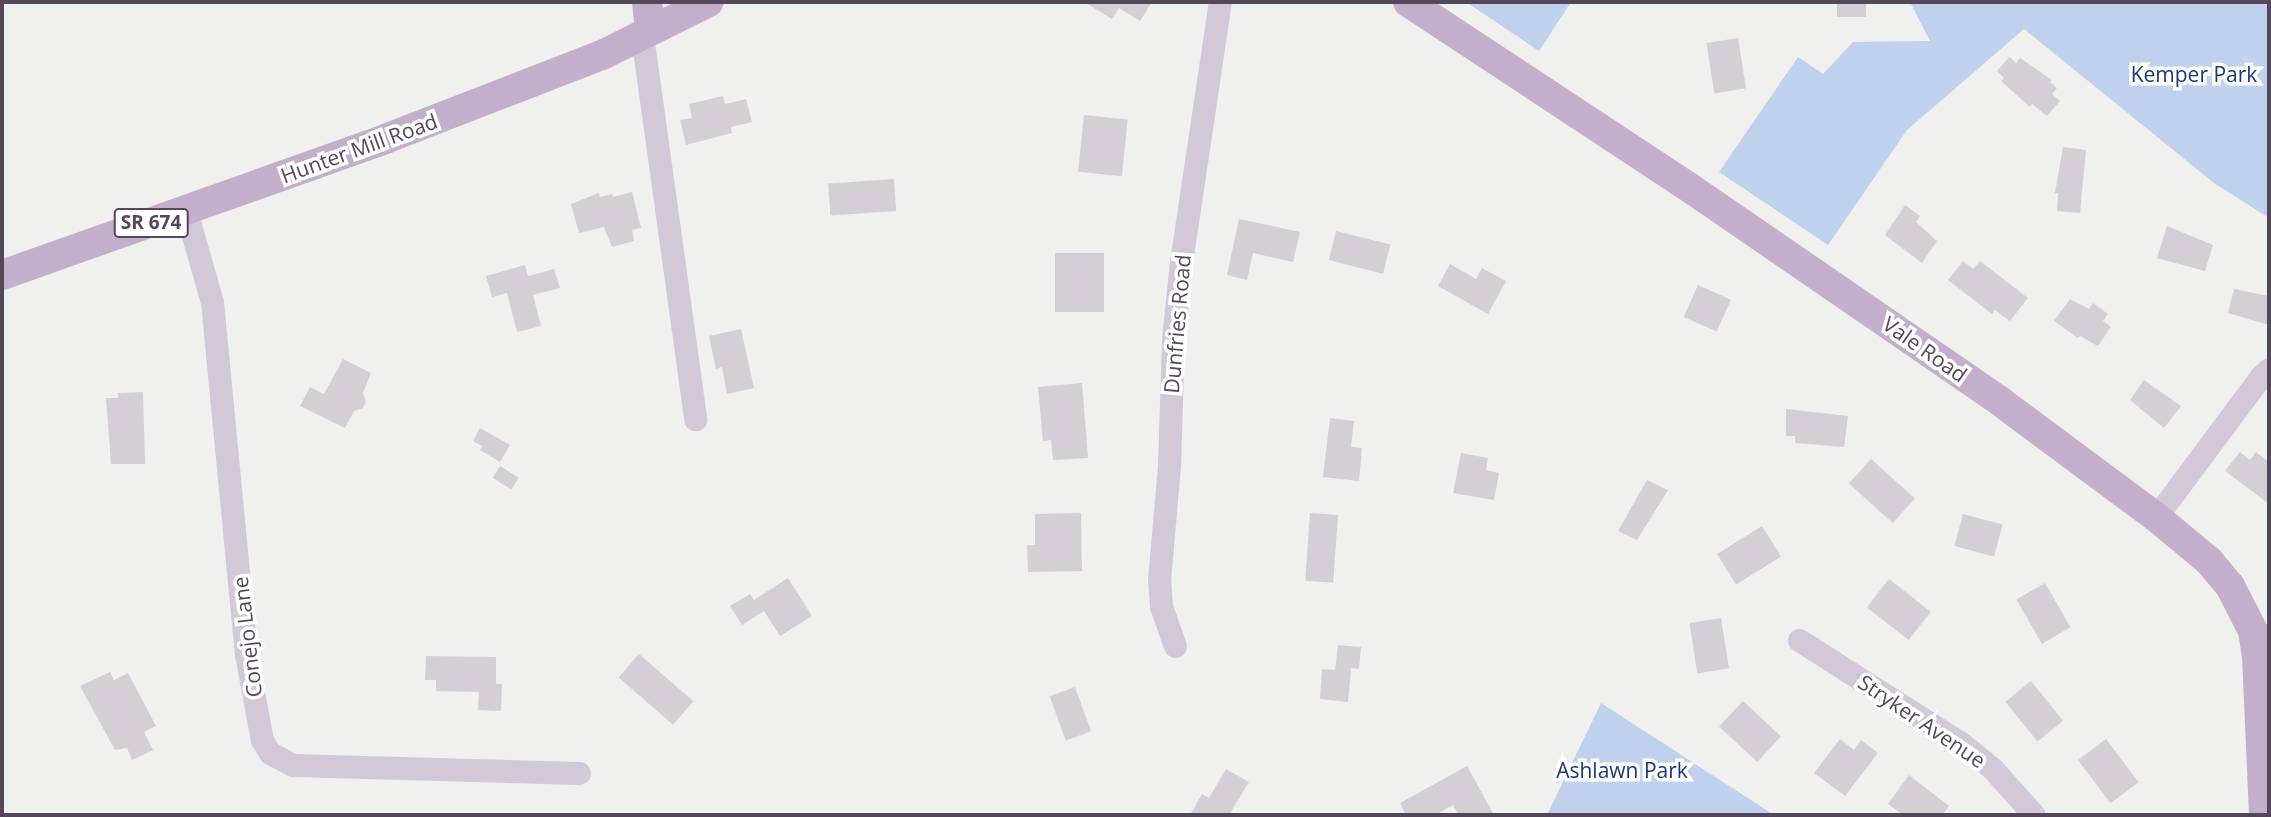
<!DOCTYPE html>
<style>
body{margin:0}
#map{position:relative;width:2271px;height:817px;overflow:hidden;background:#f0f0ee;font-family:"Open Sans",sans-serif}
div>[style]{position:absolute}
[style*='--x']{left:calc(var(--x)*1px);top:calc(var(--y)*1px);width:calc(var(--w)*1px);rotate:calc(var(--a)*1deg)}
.green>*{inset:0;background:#bfd1ec}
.building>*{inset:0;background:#d4ced5;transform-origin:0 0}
.minor>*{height:23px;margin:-11.5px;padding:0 11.5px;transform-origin:11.5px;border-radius:11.5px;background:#d2c8d7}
.major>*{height:30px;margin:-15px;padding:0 15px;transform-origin:15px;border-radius:15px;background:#c3afcb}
span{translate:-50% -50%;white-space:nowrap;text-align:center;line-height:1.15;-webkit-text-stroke:7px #fff;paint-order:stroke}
.shield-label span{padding:2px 5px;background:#fff;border:2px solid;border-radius:5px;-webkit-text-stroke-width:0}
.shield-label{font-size:19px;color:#54475a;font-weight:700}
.park-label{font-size:21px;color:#1d3777}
.street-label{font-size:21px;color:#54475a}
.frame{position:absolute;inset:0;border:4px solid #54475a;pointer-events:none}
</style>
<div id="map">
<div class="green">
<div style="clip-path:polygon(1466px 2px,1571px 2px,1539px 51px)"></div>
<div style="clip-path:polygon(1910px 2px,2269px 2px,2269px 218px,2214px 183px,2024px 29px,1907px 130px,1828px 245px,1719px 172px,1798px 57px,1823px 74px,1853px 42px,1930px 41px)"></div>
<div style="clip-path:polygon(1601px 703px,1774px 815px,1547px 815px)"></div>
</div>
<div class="building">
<div style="clip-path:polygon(1084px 2px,1152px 2px,1140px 21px,1119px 8px,1112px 19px)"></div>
<div style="left:1837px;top:2px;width:29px;height:15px"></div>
<div style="left:1738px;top:38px;width:51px;height:32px;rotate:81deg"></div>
<div style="clip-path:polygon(2009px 57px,2016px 63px,2020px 58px,2052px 80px,2050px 82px,2057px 88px,2052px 94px,2060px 101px,2047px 116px,2032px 104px,2030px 107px,2001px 81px,2004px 78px,1997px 71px)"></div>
<div style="clip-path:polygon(723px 96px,725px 104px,746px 99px,752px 122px,731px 127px,732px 133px,686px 145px,680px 120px,692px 118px,689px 104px)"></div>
<div style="left:1084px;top:115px;width:44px;height:57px;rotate:6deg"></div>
<div style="clip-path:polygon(2063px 147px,2086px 150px,2080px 213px,2057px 211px,2058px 193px,2055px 193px)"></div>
<div style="left:894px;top:179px;width:32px;height:66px;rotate:86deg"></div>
<div style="clip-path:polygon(632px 192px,641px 228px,632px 230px,634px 241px,612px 247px,604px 227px,579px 233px,571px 204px,599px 193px,600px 197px,612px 194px,613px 197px)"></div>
<div style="clip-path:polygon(1905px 205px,1920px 216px,1916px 222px,1937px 241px,1922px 263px,1885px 235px)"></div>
<div style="clip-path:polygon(1239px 219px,1300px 232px,1293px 262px,1253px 253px,1247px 280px,1227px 275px)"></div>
<div style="clip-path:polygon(2167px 226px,2213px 245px,2205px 271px,2157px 258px)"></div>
<div style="left:1336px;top:231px;width:56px;height:30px;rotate:14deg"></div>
<div style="left:1104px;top:253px;width:59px;height:49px;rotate:90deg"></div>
<div style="clip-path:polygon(1963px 261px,1973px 269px,1980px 261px,2028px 298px,2010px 321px,1995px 310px,1992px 314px,1948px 280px)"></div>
<div style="clip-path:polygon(1450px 264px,1476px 279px,1482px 268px,1506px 281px,1488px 314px,1438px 286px)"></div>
<div style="clip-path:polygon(525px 265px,528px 276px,554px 269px,560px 288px,533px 295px,541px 326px,517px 332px,507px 293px,492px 297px,486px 276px)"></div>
<div style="left:1698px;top:285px;width:36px;height:35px;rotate:24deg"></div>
<div style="clip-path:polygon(2234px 289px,2269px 296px,2269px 325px,2228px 313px)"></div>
<div style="clip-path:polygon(2070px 299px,2089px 309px,2093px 303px,2108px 314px,2103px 321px,2111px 327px,2098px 346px,2080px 336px,2078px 338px,2054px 321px)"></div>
<div style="clip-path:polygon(741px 329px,754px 388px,727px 394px,722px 367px,716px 369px,709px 336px)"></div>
<div style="clip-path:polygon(343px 359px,371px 373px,363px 393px,366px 402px,363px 408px,354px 411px,345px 428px,300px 406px,310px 387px,324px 394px)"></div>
<div style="clip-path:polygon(2144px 380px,2181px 406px,2164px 428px,2130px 400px)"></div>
<div style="clip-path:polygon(1082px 383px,1088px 458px,1053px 460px,1051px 440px,1043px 441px,1038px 387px)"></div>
<div style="clip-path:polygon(143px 392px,145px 464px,111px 464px,106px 398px,118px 398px,118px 393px)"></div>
<div style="clip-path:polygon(1786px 409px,1848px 416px,1844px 447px,1795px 443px,1795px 436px,1786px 436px)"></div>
<div style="clip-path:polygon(1330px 418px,1354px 421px,1351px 447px,1362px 448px,1359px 481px,1323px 477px)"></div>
<div style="clip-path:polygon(480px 428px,510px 445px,500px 462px,480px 450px,482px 446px,473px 441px)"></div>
<div style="clip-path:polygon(2240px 452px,2250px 460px,2256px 452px,2269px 462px,2269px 504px,2225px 471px)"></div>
<div style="clip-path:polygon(1461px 453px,1488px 458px,1486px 470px,1499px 473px,1494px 500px,1453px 493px)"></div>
<div style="left:1871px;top:459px;width:59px;height:33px;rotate:42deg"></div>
<div style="left:500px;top:466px;width:22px;height:14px;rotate:32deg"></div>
<div style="clip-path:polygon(1647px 480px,1668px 490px,1637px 540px,1618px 531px)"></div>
<div style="clip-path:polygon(1081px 513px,1082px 571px,1028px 572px,1027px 545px,1035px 545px,1035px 514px)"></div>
<div style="left:1310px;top:513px;width:28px;height:68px;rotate:4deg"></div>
<div style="left:1963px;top:514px;width:41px;height:33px;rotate:15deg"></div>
<div style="left:1762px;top:526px;width:36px;height:53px;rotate:58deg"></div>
<div style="clip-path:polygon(788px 578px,812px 616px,780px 636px,764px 611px,742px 625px,730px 606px,750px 594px,754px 600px)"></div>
<div style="left:1889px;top:579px;width:53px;height:36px;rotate:38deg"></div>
<div style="left:2045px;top:583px;width:51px;height:33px;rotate:60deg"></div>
<div style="left:1721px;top:618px;width:51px;height:32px;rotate:81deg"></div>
<div style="clip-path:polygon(1338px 645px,1361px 647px,1359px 669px,1351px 668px,1348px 702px,1320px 699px,1322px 669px,1335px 670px)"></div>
<div style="left:639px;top:654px;width:72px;height:31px;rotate:41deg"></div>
<div style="clip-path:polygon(426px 656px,496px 657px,496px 684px,502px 684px,501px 711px,478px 710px,479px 692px,436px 691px,436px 680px,425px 680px)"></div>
<div style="clip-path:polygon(110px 672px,114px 680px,128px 673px,156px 726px,144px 732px,153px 750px,132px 760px,127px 748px,115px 750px,80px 686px)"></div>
<div style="left:2031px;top:681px;width:51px;height:33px;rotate:51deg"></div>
<div style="left:1075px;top:687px;width:47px;height:27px;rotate:70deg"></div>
<div style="left:1743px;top:701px;width:52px;height:35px;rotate:43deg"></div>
<div style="clip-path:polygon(1840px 739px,1854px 750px,1861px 740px,1878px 753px,1845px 796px,1814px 773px)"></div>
<div style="left:2106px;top:739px;width:54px;height:35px;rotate:53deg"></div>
<div style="clip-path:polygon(1467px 766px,1494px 815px,1459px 815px,1453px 805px,1435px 815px,1406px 815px,1400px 803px)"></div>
<div style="clip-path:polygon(1226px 769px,1249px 782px,1229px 815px,1190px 815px,1202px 794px,1209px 798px)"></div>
<div style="clip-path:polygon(1909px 775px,1949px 806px,1942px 815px,1903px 815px,1888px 804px)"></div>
</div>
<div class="minor">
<div style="--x:642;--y:35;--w:388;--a:82.1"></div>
<div style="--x:186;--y:211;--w:95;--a:74.1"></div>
<div style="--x:212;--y:302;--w:354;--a:84.5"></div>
<div style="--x:246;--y:654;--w:87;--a:79.5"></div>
<div style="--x:262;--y:740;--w:15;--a:58"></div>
<div style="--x:270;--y:753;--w:26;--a:28"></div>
<div style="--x:293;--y:765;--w:286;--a:1.6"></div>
<div style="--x:2156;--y:517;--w:176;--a:-53.3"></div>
<div style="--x:2261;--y:376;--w:11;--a:-41"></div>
<div style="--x:1799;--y:640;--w:193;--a:32.5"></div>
<div style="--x:1962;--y:744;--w:38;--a:39"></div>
<div style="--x:1992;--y:768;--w:63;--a:48.2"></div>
<div style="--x:1175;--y:646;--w:42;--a:-109.3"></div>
<div style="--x:1161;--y:606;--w:26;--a:-94"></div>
<div style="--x:1159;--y:580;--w:114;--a:-85"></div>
<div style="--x:1169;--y:466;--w:127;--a:-88.2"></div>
<div style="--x:1173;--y:339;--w:77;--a:-84.1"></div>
<div style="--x:1181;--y:262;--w:263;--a:-81.5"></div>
</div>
<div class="major">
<div style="--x:647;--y:2;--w:28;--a:84"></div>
<div style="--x:1408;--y:2;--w:341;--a:33.4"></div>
<div style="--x:1693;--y:190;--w:374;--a:34.5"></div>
<div style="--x:2001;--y:402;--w:193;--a:36.6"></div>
<div style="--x:2156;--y:517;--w:69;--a:39.7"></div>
<div style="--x:2209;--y:561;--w:33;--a:50"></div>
<div style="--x:2230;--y:586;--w:51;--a:62.9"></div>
<div style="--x:2253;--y:631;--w:24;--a:81"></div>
<div style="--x:2257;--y:655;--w:160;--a:87.5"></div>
<div style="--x:2;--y:275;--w:406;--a:-19.5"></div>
<div style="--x:385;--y:139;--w:233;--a:-21.2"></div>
<div style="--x:602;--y:55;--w:119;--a:-26.4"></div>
</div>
<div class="shield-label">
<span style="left:151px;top:223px">SR 674</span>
</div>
<div class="park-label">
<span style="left:2194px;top:74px">Kemper Park</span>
<span style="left:1622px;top:770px">Ashlawn Park</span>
</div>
<div class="street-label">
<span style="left:359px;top:148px;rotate:-20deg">Hunter Mill Road</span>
<span style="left:1177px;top:324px;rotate:-85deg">Dunfries Road</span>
<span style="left:1925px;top:349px;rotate:35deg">Vale Road</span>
<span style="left:247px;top:637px;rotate:-97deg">Conejo Lane</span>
<span style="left:1922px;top:721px;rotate:34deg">Stryker Avenue</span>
</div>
<div class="frame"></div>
</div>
